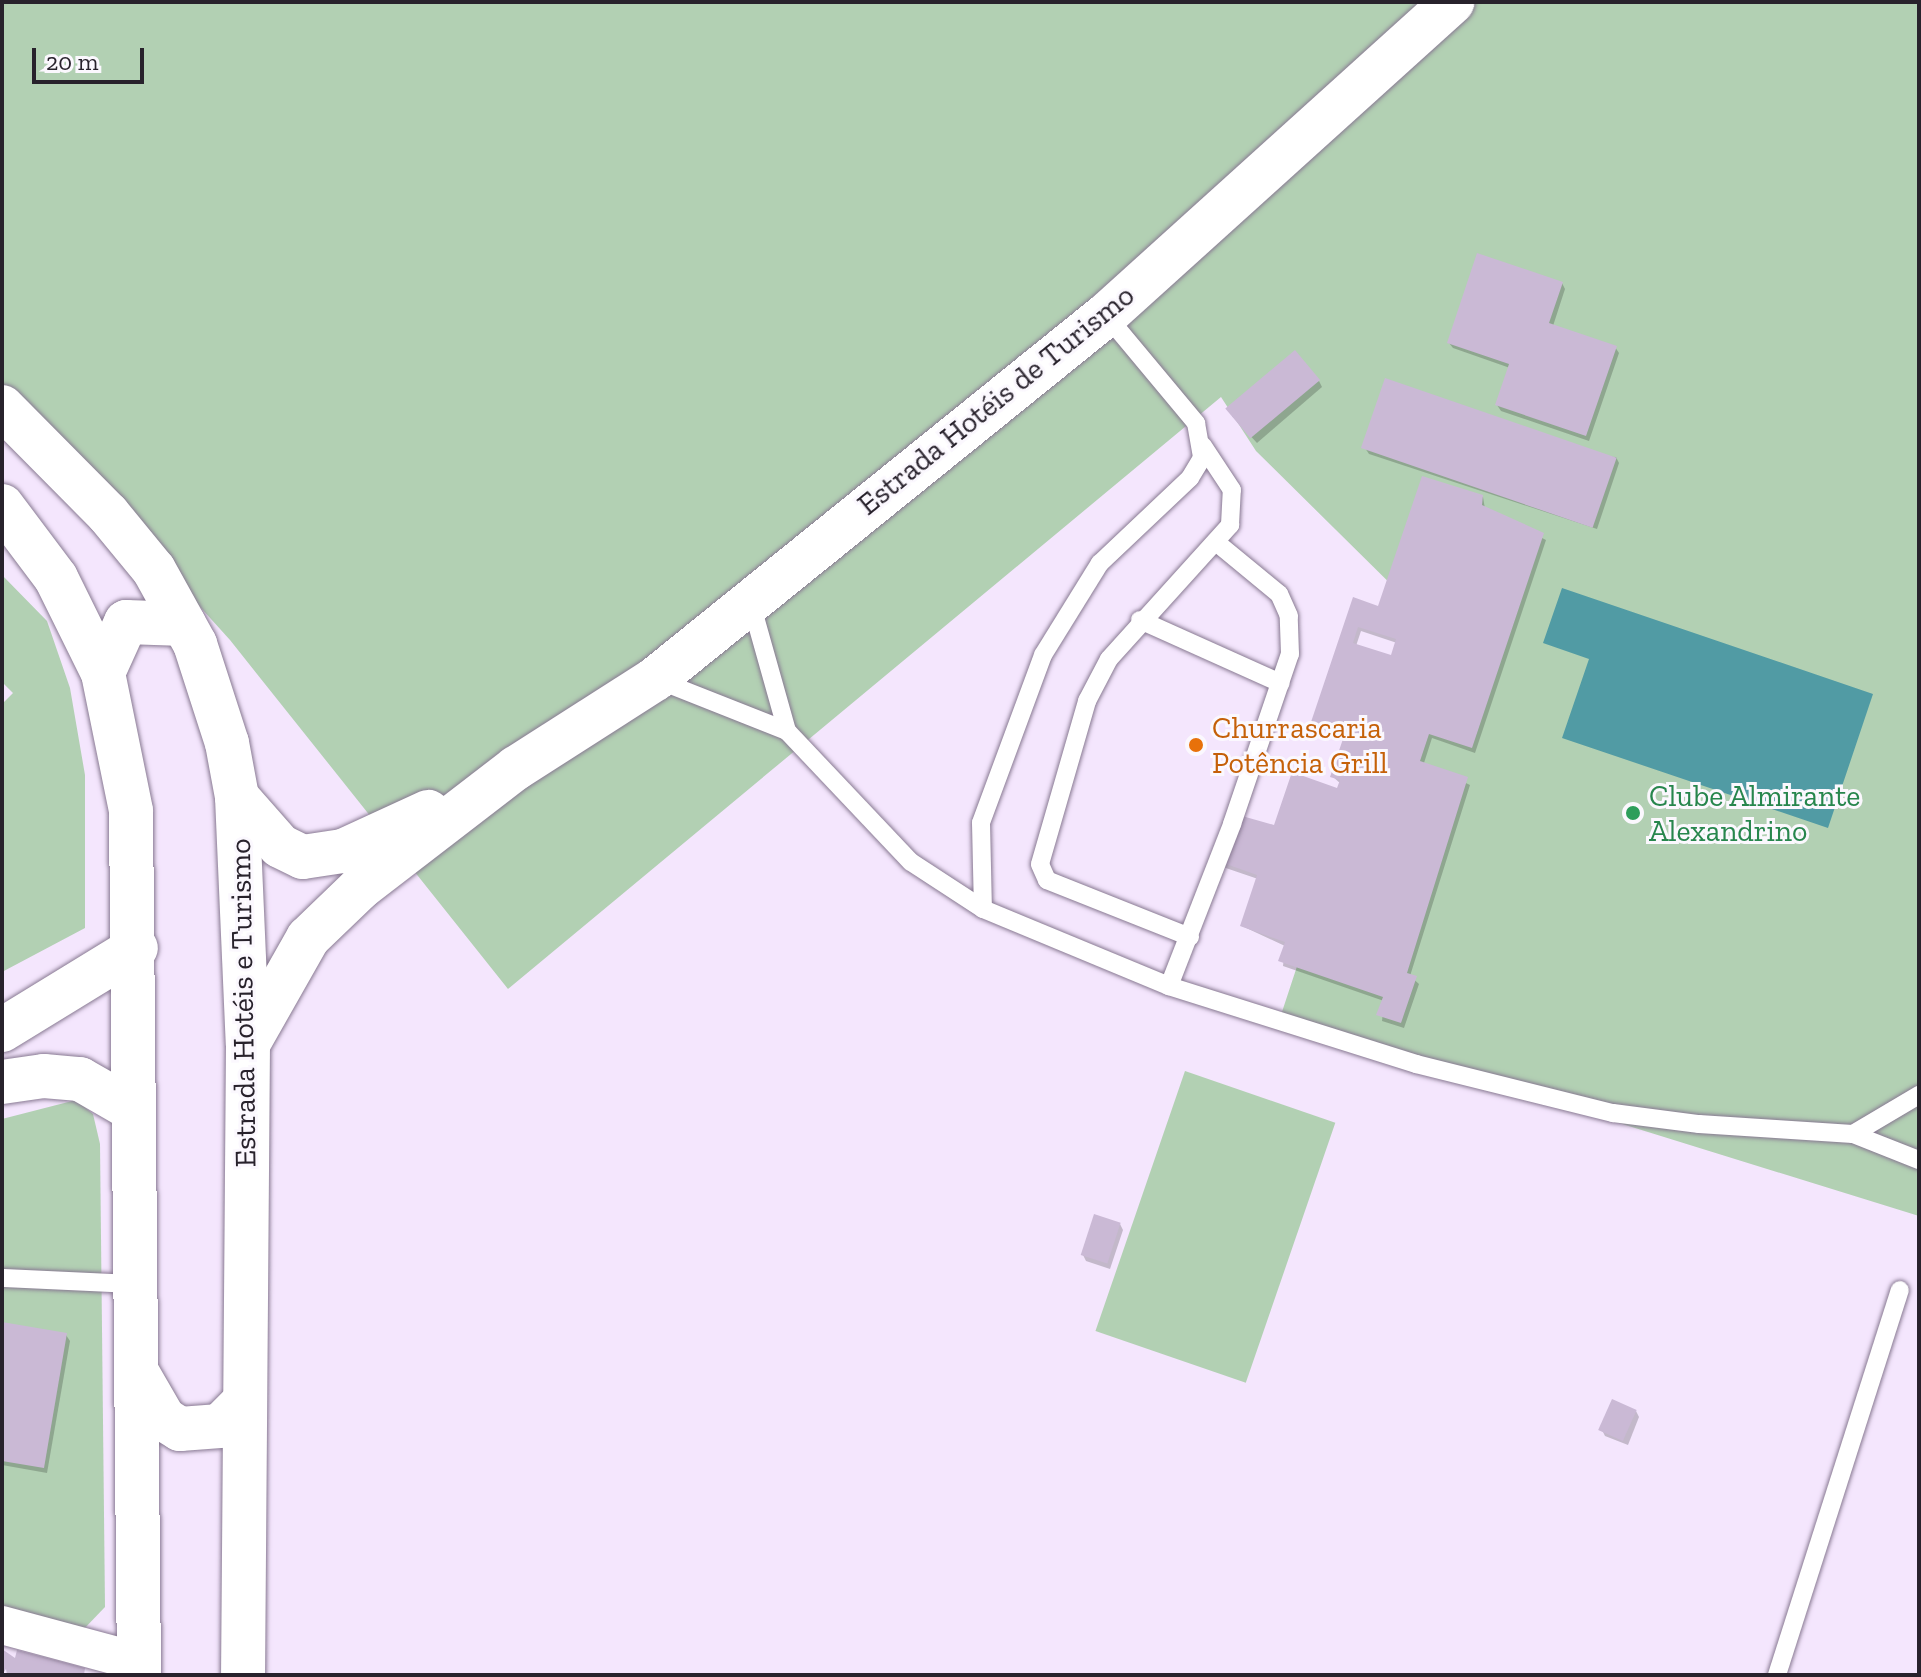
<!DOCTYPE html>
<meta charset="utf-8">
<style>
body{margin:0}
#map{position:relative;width:1921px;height:1677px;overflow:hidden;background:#f4e6fd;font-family:"Zilla Slab",serif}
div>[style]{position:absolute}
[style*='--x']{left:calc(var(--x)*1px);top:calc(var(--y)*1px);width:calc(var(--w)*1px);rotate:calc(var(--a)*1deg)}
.green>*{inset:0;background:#b2d0b3;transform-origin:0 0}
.water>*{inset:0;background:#519ba4}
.shadow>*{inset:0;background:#0003}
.building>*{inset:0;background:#cab9d5;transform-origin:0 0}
.roads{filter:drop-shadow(0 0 2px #887992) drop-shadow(0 0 2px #887992)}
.lane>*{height:18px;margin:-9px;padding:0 9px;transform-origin:9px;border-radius:9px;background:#fff}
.street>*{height:38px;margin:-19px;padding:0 19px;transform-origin:19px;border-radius:19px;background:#fff}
.secondary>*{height:44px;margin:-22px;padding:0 22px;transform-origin:22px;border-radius:22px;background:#fff}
.dots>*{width:22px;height:22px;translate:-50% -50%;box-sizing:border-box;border:4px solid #fbf8fe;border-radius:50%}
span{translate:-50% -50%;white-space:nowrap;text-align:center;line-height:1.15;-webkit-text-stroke:6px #fbf8fe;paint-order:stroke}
.street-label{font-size:30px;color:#28222c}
.food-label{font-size:30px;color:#c56008}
.left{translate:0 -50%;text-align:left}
.leisure-label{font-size:30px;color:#27864d}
.frame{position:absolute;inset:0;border:4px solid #28222c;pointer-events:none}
.scale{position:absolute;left:32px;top:48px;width:112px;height:36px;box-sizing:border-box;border:4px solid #28222c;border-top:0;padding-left:10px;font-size:24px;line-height:28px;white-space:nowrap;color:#28222c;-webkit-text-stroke:6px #fbf8fe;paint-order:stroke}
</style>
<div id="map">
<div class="green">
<div style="clip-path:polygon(2px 2px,1919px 2px,1919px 1216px,1280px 1018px,1415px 608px,1256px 451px,1221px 397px,508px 989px,230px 640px,2px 388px)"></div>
<div style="clip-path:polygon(2px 575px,47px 621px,70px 688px,85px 775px,85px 928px,2px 972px,2px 704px,13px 693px,2px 682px)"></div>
<div style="left:1185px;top:1071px;width:159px;height:275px;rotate:19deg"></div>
<div style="clip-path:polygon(76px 1100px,93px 1114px,100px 1144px,105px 1607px,82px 1631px,2px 1607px,2px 1119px)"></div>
</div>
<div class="water">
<div style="clip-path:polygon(1562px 588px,1873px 694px,1828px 828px,1562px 738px,1589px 659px,1543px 643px)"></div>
</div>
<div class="shadow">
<div style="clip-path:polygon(1562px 283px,1565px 289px,1553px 326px,1615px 347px,1619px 353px,1589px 441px,1501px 411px,1497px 405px,1510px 368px,1453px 348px,1449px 343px)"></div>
<div style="clip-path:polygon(1319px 381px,1322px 387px,1257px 443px,1232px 416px)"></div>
<div style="clip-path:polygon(1365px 448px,1616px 457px,1619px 463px,1597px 529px,1369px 454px)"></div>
<div style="clip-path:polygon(evenodd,1424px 478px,1483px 497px,1485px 509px,1546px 540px,1475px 753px,1432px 738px,1424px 763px,1470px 785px,1410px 976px,1419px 984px,1404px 1028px,1382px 1021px,1384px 1001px,1283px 966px,1285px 946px,1242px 926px,1258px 879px,1217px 865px,1338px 791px,1341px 784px,1332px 776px,1345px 740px,1312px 724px,1354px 600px,1380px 608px,1424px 478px,1361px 631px,1397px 643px,1393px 657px,1356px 646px,1361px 631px)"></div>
<div style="clip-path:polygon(1120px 1224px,1123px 1230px,1110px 1269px,1086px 1261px,1083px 1255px)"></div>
<div style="clip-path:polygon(2px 1324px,66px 1335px,70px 1341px,47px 1473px,2px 1465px)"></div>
<div style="clip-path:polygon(1636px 1411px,1639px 1417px,1628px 1445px,1605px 1436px,1602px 1430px)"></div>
</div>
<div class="building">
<div style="clip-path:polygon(1477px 253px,1563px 282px,1549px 323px,1617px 346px,1586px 436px,1495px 405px,1509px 364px,1447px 343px)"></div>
<div style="left:1295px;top:350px;width:39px;height:91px;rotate:50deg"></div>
<div style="left:1385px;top:378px;width:245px;height:74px;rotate:19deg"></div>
<div style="clip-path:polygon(evenodd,1422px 476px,1483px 495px,1482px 505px,1544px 533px,1472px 748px,1429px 734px,1420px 761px,1468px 777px,1407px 973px,1417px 976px,1401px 1023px,1376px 1015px,1383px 997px,1278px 961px,1285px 942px,1240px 926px,1257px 875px,1212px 859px,1228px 812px,1274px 825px,1292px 772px,1337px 788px,1340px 780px,1330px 777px,1344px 736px,1310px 725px,1353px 597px,1378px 606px,1422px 476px,1358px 627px,1396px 639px,1391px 655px,1353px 643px,1358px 627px)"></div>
<div style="left:1094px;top:1214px;width:28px;height:43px;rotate:18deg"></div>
<div style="clip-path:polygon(2px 1322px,67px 1333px,44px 1468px,2px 1461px)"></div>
<div style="left:1612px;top:1399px;width:27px;height:34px;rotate:24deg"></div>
<div style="clip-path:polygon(2px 1649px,15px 1658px,17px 1650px,85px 1668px,84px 1675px,7px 1675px,6px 1669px,2px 1675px)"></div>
</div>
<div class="roads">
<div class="lane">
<div style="--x:1106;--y:315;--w:141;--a:50.2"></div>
<div style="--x:1196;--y:423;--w:36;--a:80"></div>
<div style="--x:1202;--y:458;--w:23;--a:121"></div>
<div style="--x:1190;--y:478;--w:124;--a:136.6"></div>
<div style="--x:1100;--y:563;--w:108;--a:121.8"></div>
<div style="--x:1043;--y:655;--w:179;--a:110.3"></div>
<div style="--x:981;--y:823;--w:86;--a:88.7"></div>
<div style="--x:983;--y:909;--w:201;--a:22.5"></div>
<div style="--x:1169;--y:986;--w:259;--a:17.5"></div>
<div style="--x:1416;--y:1064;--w:203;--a:14"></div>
<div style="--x:1613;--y:1113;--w:87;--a:7.3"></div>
<div style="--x:1699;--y:1124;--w:154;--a:3.7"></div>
<div style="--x:1853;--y:1134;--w:71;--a:21.5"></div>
<div style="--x:751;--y:603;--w:133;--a:74.3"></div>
<div style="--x:1140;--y:620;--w:154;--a:24.2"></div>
<div style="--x:658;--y:680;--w:139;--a:21.6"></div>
<div style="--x:787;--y:731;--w:180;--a:46.6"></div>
<div style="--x:911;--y:862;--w:86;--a:33.1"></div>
<div style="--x:1190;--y:937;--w:154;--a:-158.3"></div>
<div style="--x:1047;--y:880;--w:17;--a:-114"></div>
<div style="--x:1040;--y:864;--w:170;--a:-73.9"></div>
<div style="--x:1087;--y:701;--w:47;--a:-62.4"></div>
<div style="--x:1109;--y:659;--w:181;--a:-47.9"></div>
<div style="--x:1230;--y:525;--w:35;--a:-87"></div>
<div style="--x:1232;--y:490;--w:53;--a:-123.4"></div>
<div style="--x:1169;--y:986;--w:174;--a:-68.7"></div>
<div style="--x:1232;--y:824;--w:180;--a:-71.2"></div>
<div style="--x:1290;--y:654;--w:38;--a:-92"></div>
<div style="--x:1289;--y:616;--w:24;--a:-114"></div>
<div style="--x:1279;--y:594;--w:82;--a:-140.5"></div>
<div style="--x:1853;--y:1134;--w:77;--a:-30.6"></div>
<div style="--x:2;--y:1278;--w:133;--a:2.6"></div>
<div style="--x:1777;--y:1675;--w:404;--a:-72.3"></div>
</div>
<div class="street">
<div style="--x:2;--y:1625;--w:142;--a:15.1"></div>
</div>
<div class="secondary">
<div style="--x:2;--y:407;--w:151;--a:45.3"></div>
<div style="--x:108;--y:514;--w:72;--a:50.6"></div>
<div style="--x:154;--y:570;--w:85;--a:61"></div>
<div style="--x:195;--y:644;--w:104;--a:72.1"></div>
<div style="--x:227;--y:743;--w:55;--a:79.5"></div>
<div style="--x:237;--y:797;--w:247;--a:87.5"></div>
<div style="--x:248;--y:1044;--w:631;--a:90.45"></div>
<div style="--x:2;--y:506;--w:90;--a:53.1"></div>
<div style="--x:56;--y:578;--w:106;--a:63.7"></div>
<div style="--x:103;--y:673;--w:141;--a:78.5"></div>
<div style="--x:131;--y:811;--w:864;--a:89.47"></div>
<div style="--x:103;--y:673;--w:56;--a:-65.7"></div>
<div style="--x:126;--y:622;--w:58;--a:2"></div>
<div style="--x:237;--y:797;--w:65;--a:48.7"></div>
<div style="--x:280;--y:846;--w:25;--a:26"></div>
<div style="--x:303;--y:857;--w:40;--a:-8.5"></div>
<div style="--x:343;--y:851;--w:94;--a:-24.6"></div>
<div style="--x:2;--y:1030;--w:157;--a:-31.5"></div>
<div style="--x:248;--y:1044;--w:122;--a:-60.5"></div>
<div style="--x:308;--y:938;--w:72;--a:-43.9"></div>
<div style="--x:360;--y:888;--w:197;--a:-37.6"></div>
<div style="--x:516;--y:768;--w:165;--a:-32.6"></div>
<div style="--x:655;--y:679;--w:580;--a:-38.91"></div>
<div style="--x:1106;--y:315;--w:467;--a:-42.1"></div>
<div style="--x:2;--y:1082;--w:42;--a:-8.1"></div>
<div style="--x:44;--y:1076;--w:36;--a:5"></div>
<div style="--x:80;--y:1079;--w:62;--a:29.9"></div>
<div style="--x:138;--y:1374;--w:52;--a:60"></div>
<div style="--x:164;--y:1419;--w:19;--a:32"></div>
<div style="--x:180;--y:1429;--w:40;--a:-4.3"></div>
<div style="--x:220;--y:1426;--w:33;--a:-45"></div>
</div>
</div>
<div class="dots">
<div style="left:1196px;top:745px;background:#e8710a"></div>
<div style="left:1633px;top:813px;background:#2e9e5b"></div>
</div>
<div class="street-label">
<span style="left:996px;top:400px;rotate:-39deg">Estrada Hotéis de Turismo</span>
<span style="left:243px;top:1003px;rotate:-91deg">Estrada Hotéis e Turismo</span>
</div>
<div class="food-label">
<span class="left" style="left:1212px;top:745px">Churrascaria<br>Potência Grill</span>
</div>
<div class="leisure-label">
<span class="left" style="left:1649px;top:813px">Clube Almirante<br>Alexandrino</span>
</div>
<div class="frame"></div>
<div class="scale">20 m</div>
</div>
